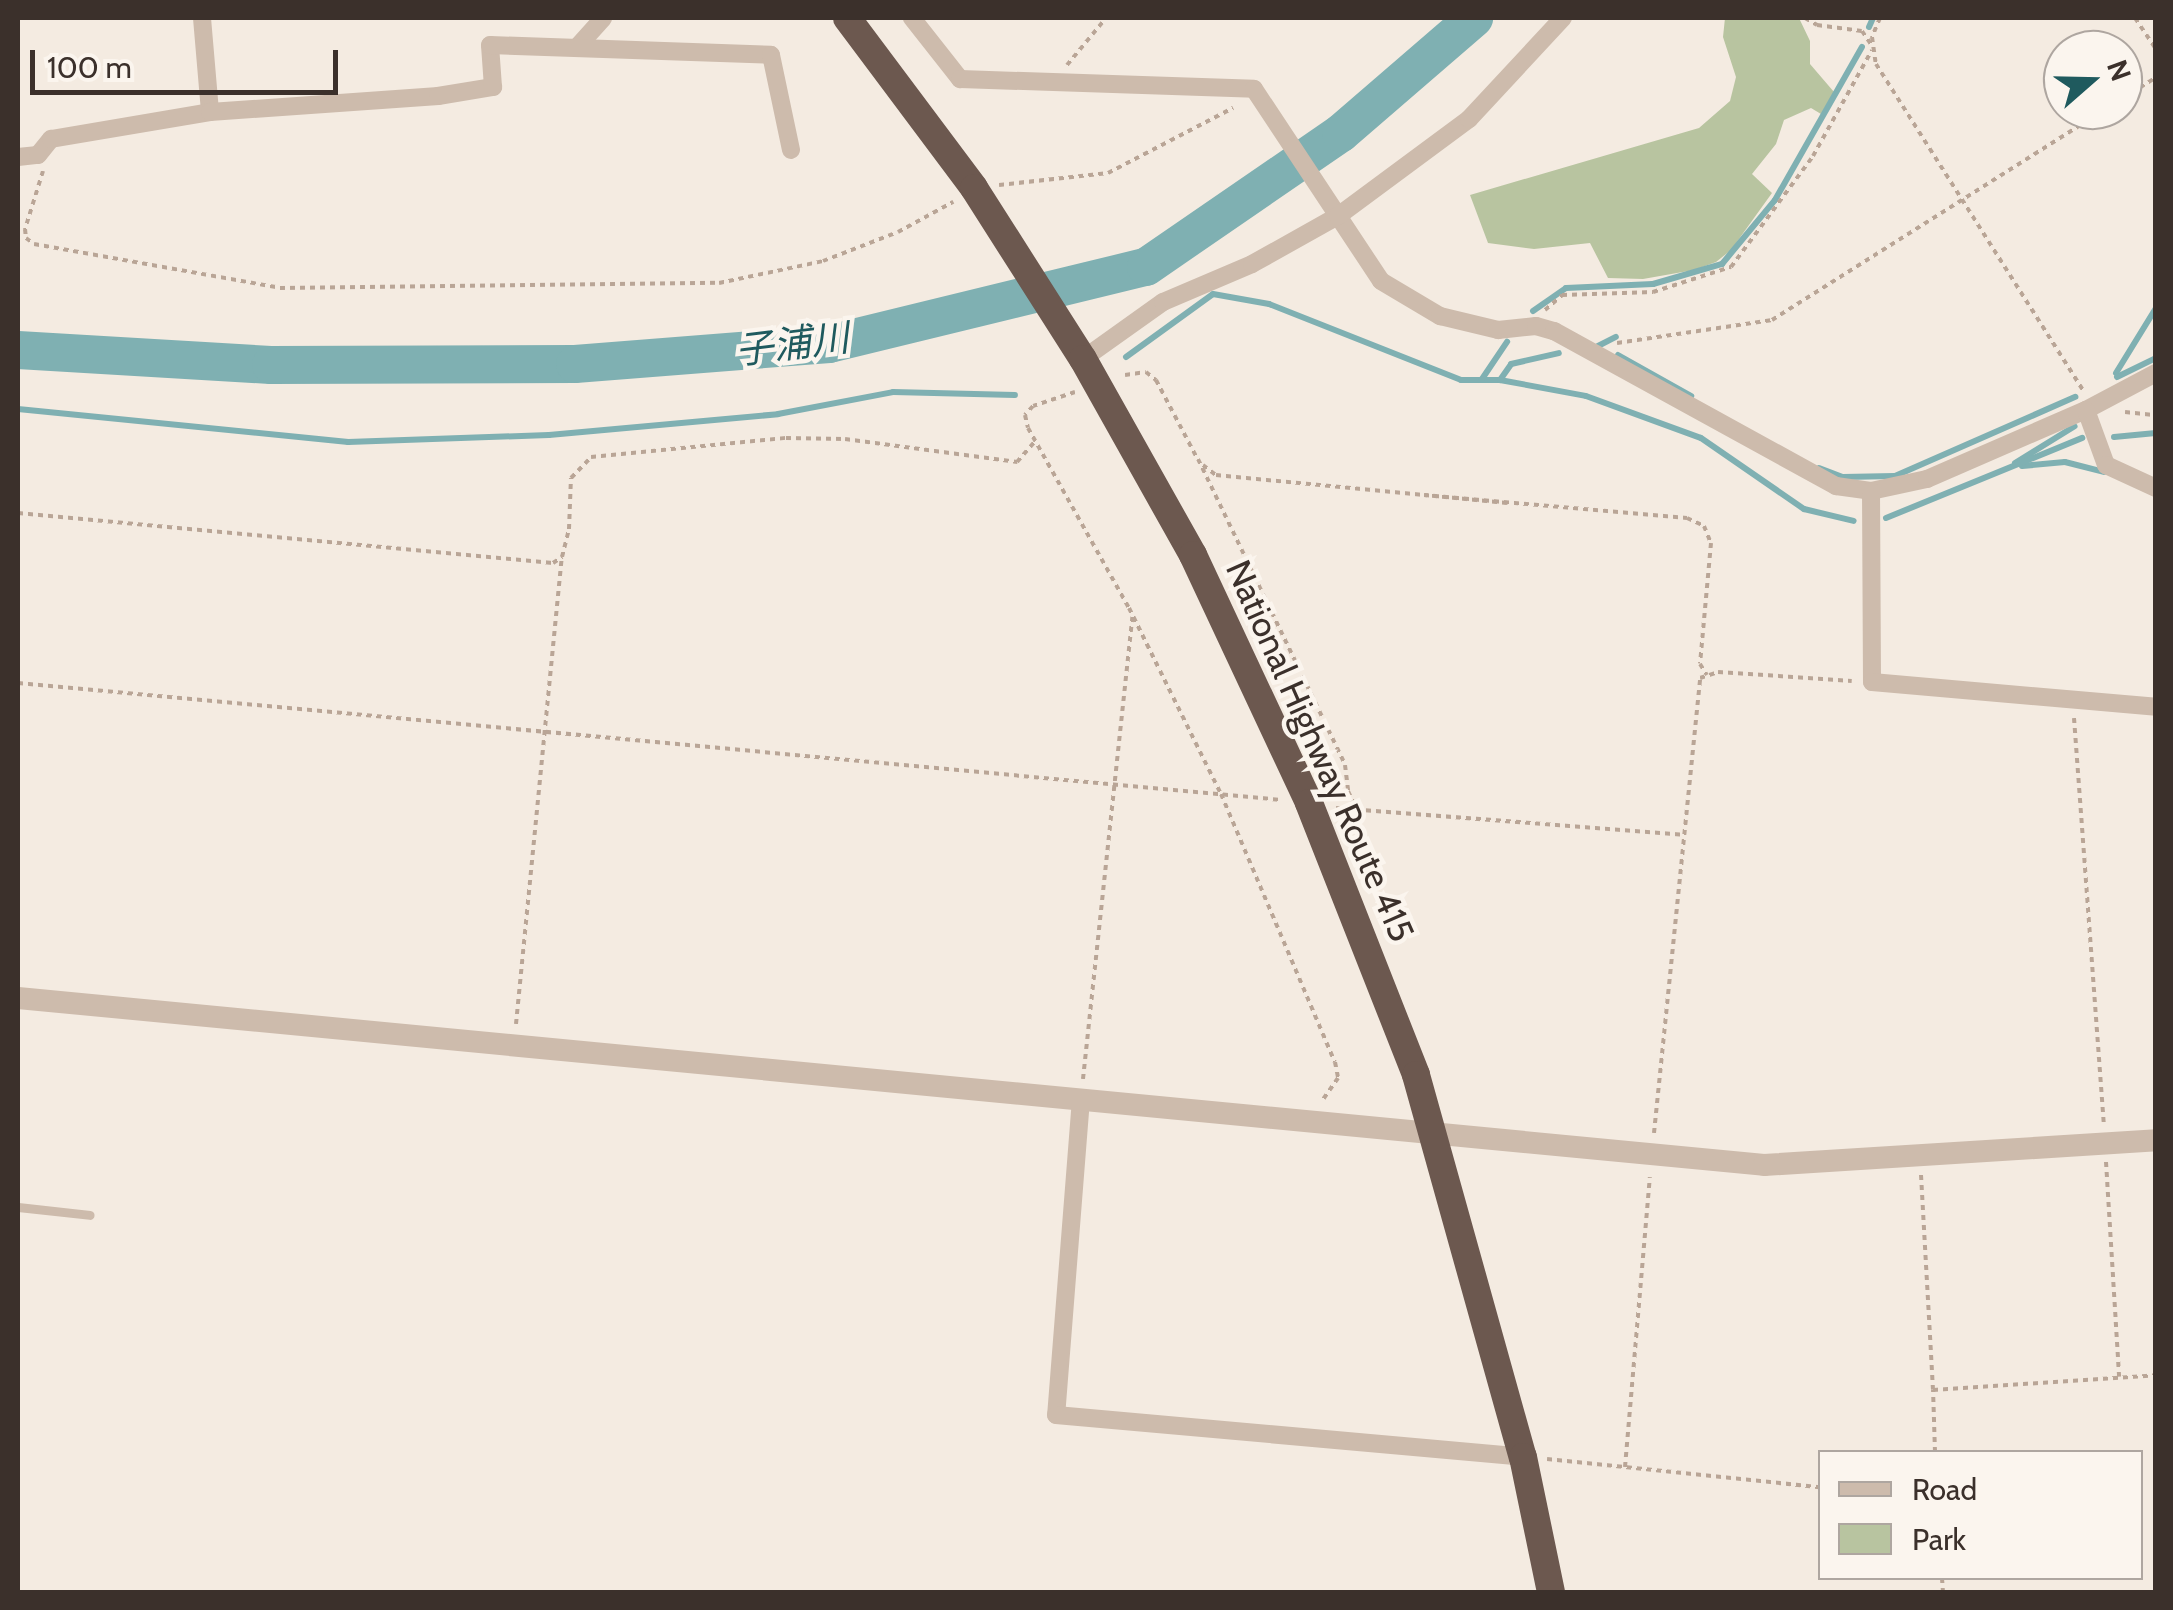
<!DOCTYPE html>
<meta charset="utf-8">
<style>
body{margin:0}
#map{position:relative;width:2173px;height:1610px;overflow:hidden;background:#f4ebe1;font-family:Cabin,"Noto Sans JP",sans-serif}
div>[style]{position:absolute}
[style*='--x']{left:calc(var(--x)*1px);top:calc(var(--y)*1px);width:calc(var(--w)*1px);rotate:calc(var(--a)*1deg)}
.green>*{inset:0;background:#b8c4a0}
.stream>*{height:6px;margin:-3px;padding:0 3px;transform-origin:3px;border-radius:3px;background:#7fb0b2}
.river>*{height:38px;margin:-19px;padding:0 19px;transform-origin:19px;border-radius:19px;background:#7fb0b2}
.path>*{height:4px;margin-top:-2px;transform-origin:0;background:repeating-linear-gradient(90deg,#b9a596 0 5px,transparent 0 10px)}
.service>*{height:9px;margin:-4.5px;padding:0 4.5px;transform-origin:4.5px;border-radius:4.5px;background:#cdbbac}
.minor>*{height:18px;margin:-9px;padding:0 9px;transform-origin:9px;border-radius:9px;background:#cdbbac}
.tertiary>*{height:22px;margin:-11px;padding:0 11px;transform-origin:11px;border-radius:11px;background:#cdbbac}
.trunk>*{height:28px;margin:-14px;padding:0 14px;transform-origin:14px;border-radius:14px;background:#6c584f}
span{translate:-50% -50%;white-space:nowrap;text-align:center;line-height:1.15;-webkit-text-stroke:9px #fbf5ee;paint-order:stroke}
.street-label{font-size:35px;color:#3b302b}
.water-label{font-size:38px;color:#1f5a5e;font-style:italic}
.frame{position:absolute;inset:0;border:20px solid #3b302b;pointer-events:none}
.legend{position:absolute;left:1818px;top:1450px;width:325px;height:130px;box-sizing:border-box;background:#fbf5ee;border:2px solid #aea6a0;margin:0;padding:12px 18px;list-style:none;font-size:30px;color:#3b302b}
.legend li{display:flex;align-items:center;gap:20px;height:50px}
.legend b{width:50px;border:2px solid #aea6a0}
.north{position:absolute;left:2043px;top:30px;width:100px;height:100px;box-sizing:border-box;background:#fbf5ee;border:2px solid #aea6a0;border-radius:50%;rotate:70deg;font-size:28px;font-weight:700;line-height:40px;text-align:center;color:#3b302b}
.north::after{content:'';display:block;margin:auto;width:35px;height:45px;background:#1f5a5e;clip-path:polygon(50% 0,100% 100%,50% 72%,0 100%)}
.scale{position:absolute;left:30px;top:50px;width:308px;height:45px;box-sizing:border-box;border:5px solid #3b302b;border-top:0;padding-left:12px;font-size:30px;line-height:35px;white-space:nowrap;color:#3b302b;-webkit-text-stroke:8px #fbf5ee;paint-order:stroke}
</style>
<div id="map">
<div class="green">
<div style="clip-path:polygon(1725px 18px,1799px 18px,1810px 41px,1810px 64px,1834px 92px,1821px 114px,1811px 108px,1784px 120px,1776px 144px,1752px 174px,1772px 193px,1731px 250px,1716px 262px,1694px 270px,1643px 279px,1608px 278px,1590px 243px,1534px 249px,1488px 243px,1470px 195px,1699px 128px,1730px 101px,1736px 77px,1723px 37px)"></div>
</div>
<div class="stream">
<div style="--x:1869;--y:27;--w:10;--a:-66"></div>
<div style="--x:1533;--y:311;--w:40;--a:-34.9"></div>
<div style="--x:1566;--y:288;--w:87;--a:-2.6"></div>
<div style="--x:1653;--y:284;--w:72;--a:-16.2"></div>
<div style="--x:1722;--y:264;--w:83;--a:-50.4"></div>
<div style="--x:1775;--y:200;--w:176;--a:-60.4"></div>
<div style="--x:1598;--y:346;--w:20;--a:-27"></div>
<div style="--x:1618;--y:355;--w:84;--a:29.3"></div>
<div style="--x:1126;--y:357;--w:107;--a:-35.9"></div>
<div style="--x:1213;--y:294;--w:57;--a:10.1"></div>
<div style="--x:1269;--y:304;--w:206;--a:21.6"></div>
<div style="--x:1461;--y:380;--w:39;--a:0"></div>
<div style="--x:1500;--y:380;--w:87;--a:10.5"></div>
<div style="--x:1586;--y:396;--w:122;--a:20.1"></div>
<div style="--x:1701;--y:438;--w:125;--a:34.6"></div>
<div style="--x:1804;--y:509;--w:51;--a:13.5"></div>
<div style="--x:2116;--y:373;--w:76;--a:-58.4"></div>
<div style="--x:2117;--y:377;--w:43;--a:-26"></div>
<div style="--x:1482;--y:379;--w:45;--a:-56"></div>
<div style="--x:1500;--y:380;--w:19;--a:-55"></div>
<div style="--x:1511;--y:364;--w:49;--a:-12.9"></div>
<div style="--x:18;--y:409;--w:332;--a:5.7"></div>
<div style="--x:348;--y:442;--w:201;--a:-2"></div>
<div style="--x:549;--y:435;--w:230;--a:-5.2"></div>
<div style="--x:778;--y:414;--w:117;--a:-10.8"></div>
<div style="--x:893;--y:392;--w:122;--a:1.4"></div>
<div style="--x:2114;--y:437;--w:42;--a:-5.4"></div>
<div style="--x:2015;--y:463;--w:70;--a:-31.7"></div>
<div style="--x:2022;--y:466;--w:43;--a:-5.3"></div>
<div style="--x:2065;--y:462;--w:40;--a:14.4"></div>
<div style="--x:1819;--y:468;--w:26;--a:21"></div>
<div style="--x:1843;--y:477;--w:52;--a:-1.1"></div>
<div style="--x:1895;--y:476;--w:197;--a:-23.7"></div>
<div style="--x:1886;--y:518;--w:212;--a:-22.2"></div>
</div>
<div class="river">
<div style="--x:18;--y:350;--w:253;--a:3.4"></div>
<div style="--x:271;--y:365;--w:304;--a:-0.2"></div>
<div style="--x:575;--y:364;--w:255;--a:-4.5"></div>
<div style="--x:829;--y:344;--w:326;--a:-13.7"></div>
<div style="--x:1146;--y:267;--w:237;--a:-34.5"></div>
<div style="--x:1341;--y:133;--w:176;--a:-40.8"></div>
</div>
<div class="path">
<div style="--x:1805;--y:18;--w:14;--a:30"></div>
<div style="--x:1817;--y:25;--w:45;--a:7.6"></div>
<div style="--x:1862;--y:31;--w:18;--a:56"></div>
<div style="--x:1880;--y:18;--w:21;--a:113"></div>
<div style="--x:1872;--y:37;--w:27;--a:82"></div>
<div style="--x:1876;--y:64;--w:386;--a:57.6"></div>
<div style="--x:2135;--y:18;--w:37;--a:56"></div>
<div style="--x:1067;--y:65;--w:61;--a:-50.3"></div>
<div style="--x:2123;--y:98;--w:39;--a:-32"></div>
<div style="--x:43;--y:171;--w:61;--a:107.2"></div>
<div style="--x:25;--y:229;--w:9;--a:84"></div>
<div style="--x:26;--y:238;--w:10;--a:37"></div>
<div style="--x:34;--y:244;--w:250;--a:10.1"></div>
<div style="--x:280;--y:288;--w:439;--a:-0.7"></div>
<div style="--x:719;--y:283;--w:106;--a:-11.9"></div>
<div style="--x:823;--y:261;--w:80;--a:-21.1"></div>
<div style="--x:898;--y:232;--w:63;--a:-28.6"></div>
<div style="--x:999;--y:185;--w:110;--a:-6.3"></div>
<div style="--x:1108;--y:173;--w:141;--a:-27.5"></div>
<div style="--x:1545;--y:310;--w:23;--a:-41"></div>
<div style="--x:1562;--y:295;--w:91;--a:-1.9"></div>
<div style="--x:1653;--y:292;--w:82;--a:-17.8"></div>
<div style="--x:1731;--y:267;--w:138;--a:-53.5"></div>
<div style="--x:1813;--y:156;--w:121;--a:-60.9"></div>
<div style="--x:1617;--y:343;--w:157;--a:-8.4"></div>
<div style="--x:1772;--y:320;--w:393;--a:-32.3"></div>
<div style="--x:1125;--y:375;--w:21;--a:-8"></div>
<div style="--x:1146;--y:372;--w:13;--a:39"></div>
<div style="--x:1156;--y:380;--w:88;--a:62.3"></div>
<div style="--x:1075;--y:392;--w:44;--a:161.6"></div>
<div style="--x:1033;--y:406;--w:12;--a:132"></div>
<div style="--x:1025;--y:415;--w:13;--a:77"></div>
<div style="--x:1028;--y:428;--w:206;--a:60.7"></div>
<div style="--x:1129;--y:608;--w:208;--a:63.7"></div>
<div style="--x:1221;--y:794;--w:291;--a:67"></div>
<div style="--x:1335;--y:1062;--w:16;--a:79"></div>
<div style="--x:1338;--y:1078;--w:29;--a:125"></div>
<div style="--x:2125;--y:412;--w:31;--a:6"></div>
<div style="--x:1198;--y:459;--w:339;--a:64.3"></div>
<div style="--x:1345;--y:765;--w:26;--a:83"></div>
<div style="--x:1348;--y:791;--w:23;--a:65"></div>
<div style="--x:1203;--y:465;--w:16;--a:38"></div>
<div style="--x:1216;--y:475;--w:209;--a:5.5"></div>
<div style="--x:1507;--y:503;--w:83;--a:-174.5"></div>
<div style="--x:1424;--y:495;--w:264;--a:5"></div>
<div style="--x:1687;--y:518;--w:19;--a:25"></div>
<div style="--x:1704;--y:526;--w:18;--a:68"></div>
<div style="--x:1711;--y:543;--w:121;--a:95.2"></div>
<div style="--x:1700;--y:664;--w:13;--a:58"></div>
<div style="--x:18;--y:513;--w:537;--a:5.34"></div>
<div style="--x:553;--y:563;--w:11;--a:-34"></div>
<div style="--x:562;--y:557;--w:29;--a:-76"></div>
<div style="--x:569;--y:529;--w:51;--a:-87.8"></div>
<div style="--x:571;--y:478;--w:29;--a:-46"></div>
<div style="--x:591;--y:457;--w:196;--a:-5.6"></div>
<div style="--x:786;--y:438;--w:59;--a:1"></div>
<div style="--x:845;--y:439;--w:174;--a:7.6"></div>
<div style="--x:1017;--y:462;--w:28;--a:-49"></div>
<div style="--x:18;--y:683;--w:1269;--a:5.29"></div>
<div style="--x:2074;--y:718;--w:406;--a:85.8"></div>
<div style="--x:1336;--y:808;--w:348;--a:4.4"></div>
<div style="--x:516;--y:1024;--w:469;--a:-84.4"></div>
<div style="--x:1083;--y:1079;--w:465;--a:-83.9"></div>
<div style="--x:1654;--y:1133;--w:457;--a:-84.2"></div>
<div style="--x:1700;--y:678;--w:19;--a:-18"></div>
<div style="--x:1718;--y:672;--w:134;--a:3.8"></div>
<div style="--x:2106;--y:1162;--w:215;--a:86.5"></div>
<div style="--x:1921;--y:1175;--w:215;--a:86.8"></div>
<div style="--x:1935;--y:1452;--w:62;--a:-91.8"></div>
<div style="--x:1933;--y:1390;--w:224;--a:-3.8"></div>
<div style="--x:1547;--y:1459;--w:274;--a:5.9"></div>
<div style="--x:1625;--y:1467;--w:291;--a:-85.1"></div>
<div style="--x:1942;--y:1578;--w:14;--a:86"></div>
</div>
<div class="service">
<div style="--x:18;--y:1207;--w:72;--a:6.3"></div>
</div>
<div class="minor">
<div style="--x:202;--y:18;--w:94;--a:85.1"></div>
<div style="--x:912;--y:18;--w:78;--a:51.8"></div>
<div style="--x:960;--y:79;--w:294;--a:1.9"></div>
<div style="--x:1254;--y:89;--w:230;--a:56.5"></div>
<div style="--x:1381;--y:281;--w:69;--a:30.7"></div>
<div style="--x:1440;--y:316;--w:60;--a:13.6"></div>
<div style="--x:1498;--y:330;--w:38;--a:-6"></div>
<div style="--x:1536;--y:326;--w:19;--a:16"></div>
<div style="--x:1554;--y:331;--w:322;--a:28.8"></div>
<div style="--x:1836;--y:486;--w:35;--a:8"></div>
<div style="--x:1871;--y:491;--w:57;--a:-12.1"></div>
<div style="--x:1927;--y:479;--w:173;--a:-23.5"></div>
<div style="--x:2086;--y:410;--w:79;--a:-27.9"></div>
<div style="--x:579;--y:45;--w:36;--a:-48"></div>
<div style="--x:18;--y:157;--w:20;--a:-6"></div>
<div style="--x:38;--y:155;--w:21;--a:-51"></div>
<div style="--x:51;--y:139;--w:161;--a:-9.6"></div>
<div style="--x:210;--y:112;--w:229;--a:-4"></div>
<div style="--x:438;--y:96;--w:56;--a:-9.3"></div>
<div style="--x:493;--y:87;--w:42;--a:-94.1"></div>
<div style="--x:490;--y:45;--w:281;--a:2"></div>
<div style="--x:771;--y:55;--w:97;--a:78.1"></div>
<div style="--x:1083;--y:359;--w:98;--a:-35.5"></div>
<div style="--x:1163;--y:302;--w:97;--a:-23.1"></div>
<div style="--x:1252;--y:264;--w:98;--a:-29.2"></div>
<div style="--x:1338;--y:216;--w:163;--a:-36.5"></div>
<div style="--x:1469;--y:119;--w:138;--a:-47.1"></div>
<div style="--x:2086;--y:410;--w:59;--a:70"></div>
<div style="--x:2106;--y:465;--w:55;--a:24.7"></div>
<div style="--x:1871;--y:491;--w:191;--a:89.7"></div>
<div style="--x:1872;--y:682;--w:285;--a:5"></div>
<div style="--x:1081;--y:1099;--w:317;--a:94.5"></div>
<div style="--x:1056;--y:1415;--w:469;--a:5.1"></div>
</div>
<div class="tertiary">
<div style="--x:18;--y:998;--w:1754;--a:5.46"></div>
<div style="--x:1764;--y:1165;--w:393;--a:-3.6"></div>
</div>
<div class="trunk">
<div style="--x:847;--y:18;--w:212;--a:53.2"></div>
<div style="--x:974;--y:188;--w:203;--a:57.5"></div>
<div style="--x:1083;--y:359;--w:225;--a:60.7"></div>
<div style="--x:1193;--y:555;--w:274;--a:64.9"></div>
<div style="--x:1309;--y:803;--w:292;--a:68.5"></div>
<div style="--x:1416;--y:1075;--w:397;--a:74.4"></div>
<div style="--x:1523;--y:1457;--w:138;--a:78.3"></div>
</div>
<div class="street-label">
<span style="left:1320px;top:751px;rotate:66deg">National Highway Route 415</span>
</div>
<div class="water-label">
<span style="left:792px;top:344px;rotate:-7deg">子浦川</span>
</div>
<div class="frame"></div>
<ul class="legend">
<li><b style="height:12px;background:#cdbbac"></b>Road</li>
<li><b style="height:28px;background:#b8c4a0"></b>Park</li>
</ul>
<div class="north">N</div>
<div class="scale">100 m</div>
</div>
